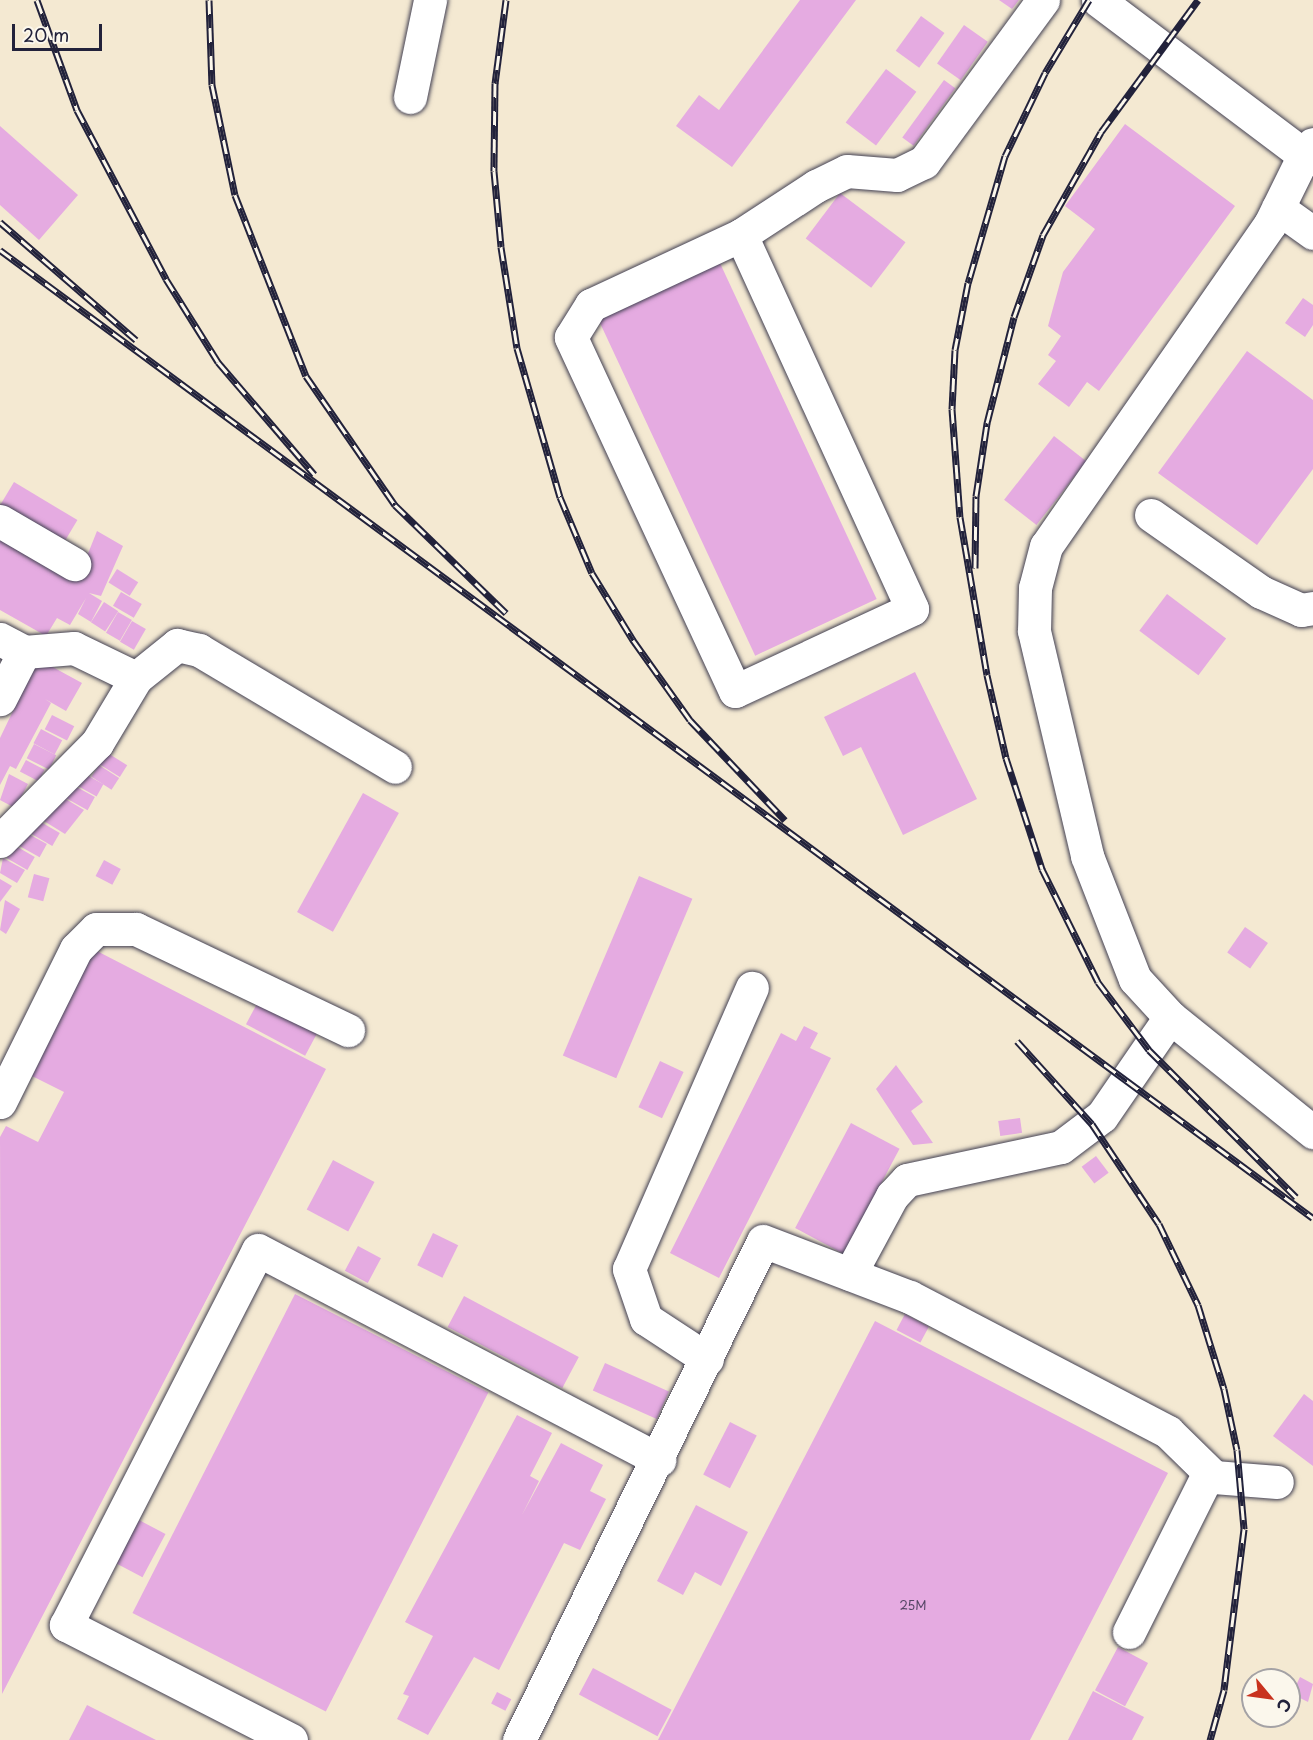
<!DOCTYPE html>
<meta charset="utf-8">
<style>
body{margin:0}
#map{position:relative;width:1313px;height:1740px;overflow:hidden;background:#f4e9d2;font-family:"Playpen Sans",sans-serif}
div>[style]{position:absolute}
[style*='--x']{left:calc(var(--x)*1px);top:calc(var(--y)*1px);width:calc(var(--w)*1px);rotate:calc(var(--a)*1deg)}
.building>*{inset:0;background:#e5abe1;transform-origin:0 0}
.roads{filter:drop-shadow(0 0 2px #424052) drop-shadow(0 0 2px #424052)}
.minor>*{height:33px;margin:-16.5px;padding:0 16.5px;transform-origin:16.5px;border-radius:16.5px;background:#fff}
.rail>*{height:7px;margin-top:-3.5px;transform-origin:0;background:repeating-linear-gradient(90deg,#fbf7ec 0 14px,#22223b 0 28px);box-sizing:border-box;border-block:2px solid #22223b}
span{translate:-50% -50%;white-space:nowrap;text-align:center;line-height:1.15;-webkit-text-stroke:4.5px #fbf7ec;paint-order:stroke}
.number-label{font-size:12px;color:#534464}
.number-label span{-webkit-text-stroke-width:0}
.north{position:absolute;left:1241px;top:1668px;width:60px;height:60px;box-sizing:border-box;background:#fbf7ec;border:2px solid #a4a2a5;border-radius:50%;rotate:119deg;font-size:16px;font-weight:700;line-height:24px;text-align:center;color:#22223b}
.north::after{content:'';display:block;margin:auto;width:21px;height:27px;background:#c8321e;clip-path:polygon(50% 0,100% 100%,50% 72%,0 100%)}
.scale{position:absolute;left:12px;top:24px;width:90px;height:27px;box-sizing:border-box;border:3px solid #22223b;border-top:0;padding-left:8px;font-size:18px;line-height:21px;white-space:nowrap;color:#22223b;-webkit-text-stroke:4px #fbf7ec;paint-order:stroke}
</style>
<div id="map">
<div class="building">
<div style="clip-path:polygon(800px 0,856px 0,732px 167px,676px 126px,699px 95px,719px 110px)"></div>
<div style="clip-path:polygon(999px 0,1019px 0,1012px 9px)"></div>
<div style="left:921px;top:16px;width:29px;height:43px;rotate:36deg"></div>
<div style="left:964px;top:25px;width:29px;height:47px;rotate:35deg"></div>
<div style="left:886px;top:69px;width:38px;height:67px;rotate:37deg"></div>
<div style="left:944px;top:80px;width:14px;height:71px;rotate:36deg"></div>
<div style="clip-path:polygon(1125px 124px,1235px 206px,1099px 391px,1087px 382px,1069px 407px,1038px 384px,1056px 361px,1048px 355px,1061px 336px,1048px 326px,1063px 272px,1095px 229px,1065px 206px)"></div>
<div style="clip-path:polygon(0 126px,78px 195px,39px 240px,0 205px)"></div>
<div style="left:840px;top:193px;width:82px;height:57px;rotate:37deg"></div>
<div style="left:719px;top:261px;width:373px;height:134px;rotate:65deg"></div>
<div style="clip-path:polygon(1303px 298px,1313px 305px,1313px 325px,1305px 337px,1285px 323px)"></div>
<div style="clip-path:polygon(1247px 351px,1313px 400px,1313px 469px,1257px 545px,1158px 473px)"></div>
<div style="left:1054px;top:436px;width:41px;height:81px;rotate:38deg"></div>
<div style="left:14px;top:482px;width:74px;height:27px;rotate:31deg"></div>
<div style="clip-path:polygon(97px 531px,123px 546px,101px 596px,89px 593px,102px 601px,91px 622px,78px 614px,86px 598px,70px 625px,57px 618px,46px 636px,0 610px,0 536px,77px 581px)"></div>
<div style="left:117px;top:569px;width:25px;height:16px;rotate:32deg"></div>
<div style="left:121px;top:592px;width:24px;height:16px;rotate:30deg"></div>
<div style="left:1167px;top:594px;width:74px;height:46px;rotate:37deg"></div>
<div style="left:104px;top:602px;width:17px;height:24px;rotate:33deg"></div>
<div style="left:118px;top:612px;width:16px;height:24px;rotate:30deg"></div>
<div style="left:132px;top:621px;width:16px;height:24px;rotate:30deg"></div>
<div style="clip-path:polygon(38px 659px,82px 683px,66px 711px,45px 699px,51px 703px,16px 769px,10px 766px,0 785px,0 738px)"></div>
<div style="clip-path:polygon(915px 672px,977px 799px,903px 835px,861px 747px,843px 756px,824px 717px)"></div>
<div style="left:52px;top:715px;width:25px;height:16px;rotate:27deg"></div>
<div style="left:41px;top:729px;width:24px;height:16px;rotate:28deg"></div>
<div style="left:34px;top:744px;width:25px;height:16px;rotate:27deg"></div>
<div style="left:106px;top:752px;width:25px;height:14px;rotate:32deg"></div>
<div style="left:26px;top:760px;width:21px;height:13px;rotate:28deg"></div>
<div style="left:99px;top:765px;width:24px;height:14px;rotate:33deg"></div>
<div style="clip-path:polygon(9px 774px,28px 784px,15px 808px,0 800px)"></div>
<div style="left:85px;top:774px;width:21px;height:14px;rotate:29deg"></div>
<div style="left:73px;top:785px;width:25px;height:15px;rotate:29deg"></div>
<div style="left:363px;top:793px;width:41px;height:136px;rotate:29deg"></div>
<div style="clip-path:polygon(64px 798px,84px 810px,65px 834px,44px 821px)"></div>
<div style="left:39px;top:821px;width:24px;height:15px;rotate:30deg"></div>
<div style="left:25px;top:832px;width:25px;height:15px;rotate:29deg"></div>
<div style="left:14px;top:845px;width:24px;height:15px;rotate:30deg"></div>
<div style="clip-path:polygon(3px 858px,25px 870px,17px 883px,0 873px)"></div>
<div style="left:104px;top:860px;width:19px;height:18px;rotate:28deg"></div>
<div style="left:34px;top:874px;width:16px;height:24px;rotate:15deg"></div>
<div style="left:639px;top:876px;width:58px;height:195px;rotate:23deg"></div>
<div style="clip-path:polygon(0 879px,12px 886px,0 902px)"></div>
<div style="clip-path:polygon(5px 900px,20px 909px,6px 934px,0 930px)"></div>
<div style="left:1245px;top:927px;width:28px;height:31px;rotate:35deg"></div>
<div style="clip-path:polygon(93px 949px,326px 1069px,2px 1694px,0 1137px,6px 1126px,38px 1142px,64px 1092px,28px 1074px)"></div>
<div style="left:261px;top:996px;width:67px;height:32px;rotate:28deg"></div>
<div style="clip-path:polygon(804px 1026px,818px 1033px,810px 1048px,831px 1058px,719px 1278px,670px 1253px,781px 1033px,796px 1041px)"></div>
<div style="left:660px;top:1061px;width:26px;height:51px;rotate:25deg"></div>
<div style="clip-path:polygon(896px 1065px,923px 1102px,911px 1111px,933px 1143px,913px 1145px,876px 1089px)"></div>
<div style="left:1020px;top:1118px;width:15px;height:22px;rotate:82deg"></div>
<div style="left:851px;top:1123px;width:55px;height:119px;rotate:28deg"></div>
<div style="left:1096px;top:1156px;width:21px;height:18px;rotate:53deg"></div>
<div style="left:333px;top:1160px;width:47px;height:56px;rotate:28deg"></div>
<div style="left:433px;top:1233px;width:28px;height:36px;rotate:26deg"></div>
<div style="left:358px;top:1246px;width:26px;height:28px;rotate:28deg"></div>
<div style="left:295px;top:1294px;width:217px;height:358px;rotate:27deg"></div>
<div style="left:464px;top:1296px;width:130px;height:35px;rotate:28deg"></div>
<div style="left:905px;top:1314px;width:27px;height:18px;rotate:28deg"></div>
<div style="clip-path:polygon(875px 1321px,1168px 1473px,1030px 1740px,658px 1740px)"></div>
<div style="left:605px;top:1363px;width:70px;height:30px;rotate:24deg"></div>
<div style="clip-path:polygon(1304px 1394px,1313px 1401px,1313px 1466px,1273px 1436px)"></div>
<div style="clip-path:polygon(517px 1415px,552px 1433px,530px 1476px,539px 1481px,522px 1515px,561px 1443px,603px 1465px,590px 1491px,606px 1499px,580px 1550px,564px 1543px,499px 1670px,474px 1657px,428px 1735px,397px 1719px,409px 1696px,403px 1694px,433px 1636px,405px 1622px)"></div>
<div style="left:730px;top:1422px;width:30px;height:59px;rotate:27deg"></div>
<div style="clip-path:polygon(696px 1505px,748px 1532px,721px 1586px,695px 1572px,683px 1595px,657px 1581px)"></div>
<div style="left:139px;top:1520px;width:30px;height:49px;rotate:28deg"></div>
<div style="left:1118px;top:1647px;width:34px;height:49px;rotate:28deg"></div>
<div style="left:593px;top:1668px;width:89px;height:30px;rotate:28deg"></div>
<div style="clip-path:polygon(1300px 1677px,1313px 1684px,1308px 1702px,1292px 1694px)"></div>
<div style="clip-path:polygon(1093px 1691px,1144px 1717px,1132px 1740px,1068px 1740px)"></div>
<div style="left:497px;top:1692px;width:16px;height:13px;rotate:27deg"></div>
<div style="clip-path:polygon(87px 1705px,156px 1740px,69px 1740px)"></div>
</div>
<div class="roads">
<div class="minor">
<div style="--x:1098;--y:0;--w:258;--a:37"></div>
<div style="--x:1304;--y:155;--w:14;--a:-51"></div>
<div style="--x:410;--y:97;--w:99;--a:-78.3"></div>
<div style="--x:1313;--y:159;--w:10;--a:-156"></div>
<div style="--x:1304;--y:155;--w:77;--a:116.2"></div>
<div style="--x:1270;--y:224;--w:392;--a:124.8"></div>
<div style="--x:1046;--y:546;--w:43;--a:104.7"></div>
<div style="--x:1035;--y:588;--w:43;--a:91.3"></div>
<div style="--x:1034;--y:631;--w:231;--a:76.7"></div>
<div style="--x:1087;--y:856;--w:132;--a:68.7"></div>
<div style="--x:1135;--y:979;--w:52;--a:47.4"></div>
<div style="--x:1170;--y:1017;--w:184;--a:38.8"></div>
<div style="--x:1278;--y:208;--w:43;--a:35.5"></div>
<div style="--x:741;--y:235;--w:411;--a:65.4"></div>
<div style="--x:912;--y:609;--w:195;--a:155.1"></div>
<div style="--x:735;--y:691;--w:390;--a:-114.9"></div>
<div style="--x:571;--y:337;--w:38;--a:-58"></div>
<div style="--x:591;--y:305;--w:166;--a:-25"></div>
<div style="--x:741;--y:235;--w:90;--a:-33.2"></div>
<div style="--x:816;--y:186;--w:34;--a:-26"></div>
<div style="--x:847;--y:171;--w:50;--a:4.6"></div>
<div style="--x:897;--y:175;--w:30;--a:-26"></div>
<div style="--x:924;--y:162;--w:201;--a:-53.7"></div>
<div style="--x:1151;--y:515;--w:134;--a:35"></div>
<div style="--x:1261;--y:592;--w:44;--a:24.2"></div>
<div style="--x:1301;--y:610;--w:12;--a:-9"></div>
<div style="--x:0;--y:521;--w:86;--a:30.2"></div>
<div style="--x:0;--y:639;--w:27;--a:28"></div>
<div style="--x:24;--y:652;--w:53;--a:117.1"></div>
<div style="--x:24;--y:652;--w:50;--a:-4.6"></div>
<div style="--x:74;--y:648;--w:69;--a:25.8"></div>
<div style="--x:136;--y:678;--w:53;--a:-38.8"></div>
<div style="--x:177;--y:645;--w:23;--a:13"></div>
<div style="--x:199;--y:650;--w:228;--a:30.8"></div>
<div style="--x:0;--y:841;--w:138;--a:-45.3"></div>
<div style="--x:97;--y:743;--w:76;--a:-59"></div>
<div style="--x:0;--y:1102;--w:171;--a:-63.6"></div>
<div style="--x:76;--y:949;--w:28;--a:-45"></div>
<div style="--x:96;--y:929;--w:40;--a:0"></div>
<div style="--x:136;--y:929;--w:235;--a:25.5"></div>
<div style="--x:850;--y:1274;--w:89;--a:-61.7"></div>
<div style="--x:892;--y:1196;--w:22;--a:-47"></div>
<div style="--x:907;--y:1180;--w:157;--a:-12.1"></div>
<div style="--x:1061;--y:1147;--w:51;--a:-37.1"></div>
<div style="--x:1102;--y:1116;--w:120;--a:-55.5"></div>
<div style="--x:707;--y:1359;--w:73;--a:-146.7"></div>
<div style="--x:646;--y:1319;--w:53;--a:-108.8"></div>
<div style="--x:629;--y:1269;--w:307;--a:-66.4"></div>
<div style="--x:1129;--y:1632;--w:177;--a:-63.4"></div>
<div style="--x:291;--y:1740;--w:253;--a:-152.9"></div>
<div style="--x:66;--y:1625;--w:421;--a:-62.9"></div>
<div style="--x:258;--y:1250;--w:453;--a:27.6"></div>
<div style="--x:519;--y:1740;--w:555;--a:-63.94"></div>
<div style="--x:763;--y:1241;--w:157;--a:20.9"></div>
<div style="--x:910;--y:1297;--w:291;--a:27.6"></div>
<div style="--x:1168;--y:1432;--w:64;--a:44.4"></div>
<div style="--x:1214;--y:1477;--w:63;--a:4.5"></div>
</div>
</div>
<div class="rail">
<div style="--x:37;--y:0;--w:117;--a:70"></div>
<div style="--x:77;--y:110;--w:191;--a:62.2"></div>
<div style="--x:166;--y:279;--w:98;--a:57.9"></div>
<div style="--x:218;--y:362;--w:148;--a:49.4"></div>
<div style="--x:209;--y:0;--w:85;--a:88"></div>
<div style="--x:212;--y:85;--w:112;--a:78.2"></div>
<div style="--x:235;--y:195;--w:194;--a:68.6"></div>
<div style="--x:306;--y:376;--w:157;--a:55.4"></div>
<div style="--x:395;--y:505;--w:155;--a:44.2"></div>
<div style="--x:506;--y:0;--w:84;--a:97.5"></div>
<div style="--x:495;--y:83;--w:88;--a:90.7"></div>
<div style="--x:494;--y:171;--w:76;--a:84.7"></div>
<div style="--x:501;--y:247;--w:102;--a:81"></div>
<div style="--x:517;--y:348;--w:155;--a:73.9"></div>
<div style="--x:560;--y:497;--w:82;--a:67.2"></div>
<div style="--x:592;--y:573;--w:79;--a:58.5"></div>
<div style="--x:633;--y:640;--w:98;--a:54.5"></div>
<div style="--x:690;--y:720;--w:138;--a:46.5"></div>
<div style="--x:1089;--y:0;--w:85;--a:121.1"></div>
<div style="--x:1045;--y:73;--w:92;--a:115.7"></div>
<div style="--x:1005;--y:156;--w:132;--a:106.2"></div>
<div style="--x:968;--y:283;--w:68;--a:101"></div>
<div style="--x:955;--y:350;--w:59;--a:92.9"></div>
<div style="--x:952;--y:409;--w:108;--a:85.8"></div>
<div style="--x:960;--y:517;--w:160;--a:80.3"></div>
<div style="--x:987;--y:675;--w:85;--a:77.1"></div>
<div style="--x:1006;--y:758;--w:117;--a:72"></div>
<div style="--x:1042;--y:869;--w:126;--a:63.6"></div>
<div style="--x:1098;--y:982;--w:85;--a:53.1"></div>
<div style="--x:1149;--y:1050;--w:208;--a:45"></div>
<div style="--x:0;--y:222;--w:180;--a:40.9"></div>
<div style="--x:0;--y:250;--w:1631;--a:36.4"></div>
<div style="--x:975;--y:568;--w:72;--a:-89.2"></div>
<div style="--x:976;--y:496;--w:74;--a:-81.4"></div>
<div style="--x:987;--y:423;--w:109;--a:-75.7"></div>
<div style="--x:1014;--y:317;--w:87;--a:-70.5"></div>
<div style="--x:1043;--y:235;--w:118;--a:-60.6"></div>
<div style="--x:1101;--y:132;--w:164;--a:-53.7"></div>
<div style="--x:1017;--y:1041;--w:112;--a:47.9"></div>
<div style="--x:1092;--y:1124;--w:120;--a:56.2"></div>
<div style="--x:1159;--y:1224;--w:90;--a:64.3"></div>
<div style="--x:1198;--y:1305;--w:88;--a:72.8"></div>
<div style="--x:1224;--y:1389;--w:62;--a:78"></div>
<div style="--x:1237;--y:1450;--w:79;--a:84.9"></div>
<div style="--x:1244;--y:1529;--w:162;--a:97.1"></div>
<div style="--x:1224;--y:1690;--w:52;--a:105.6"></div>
</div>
<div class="number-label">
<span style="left:913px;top:1606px">25М</span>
</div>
<div class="north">С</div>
<div class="scale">20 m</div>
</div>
